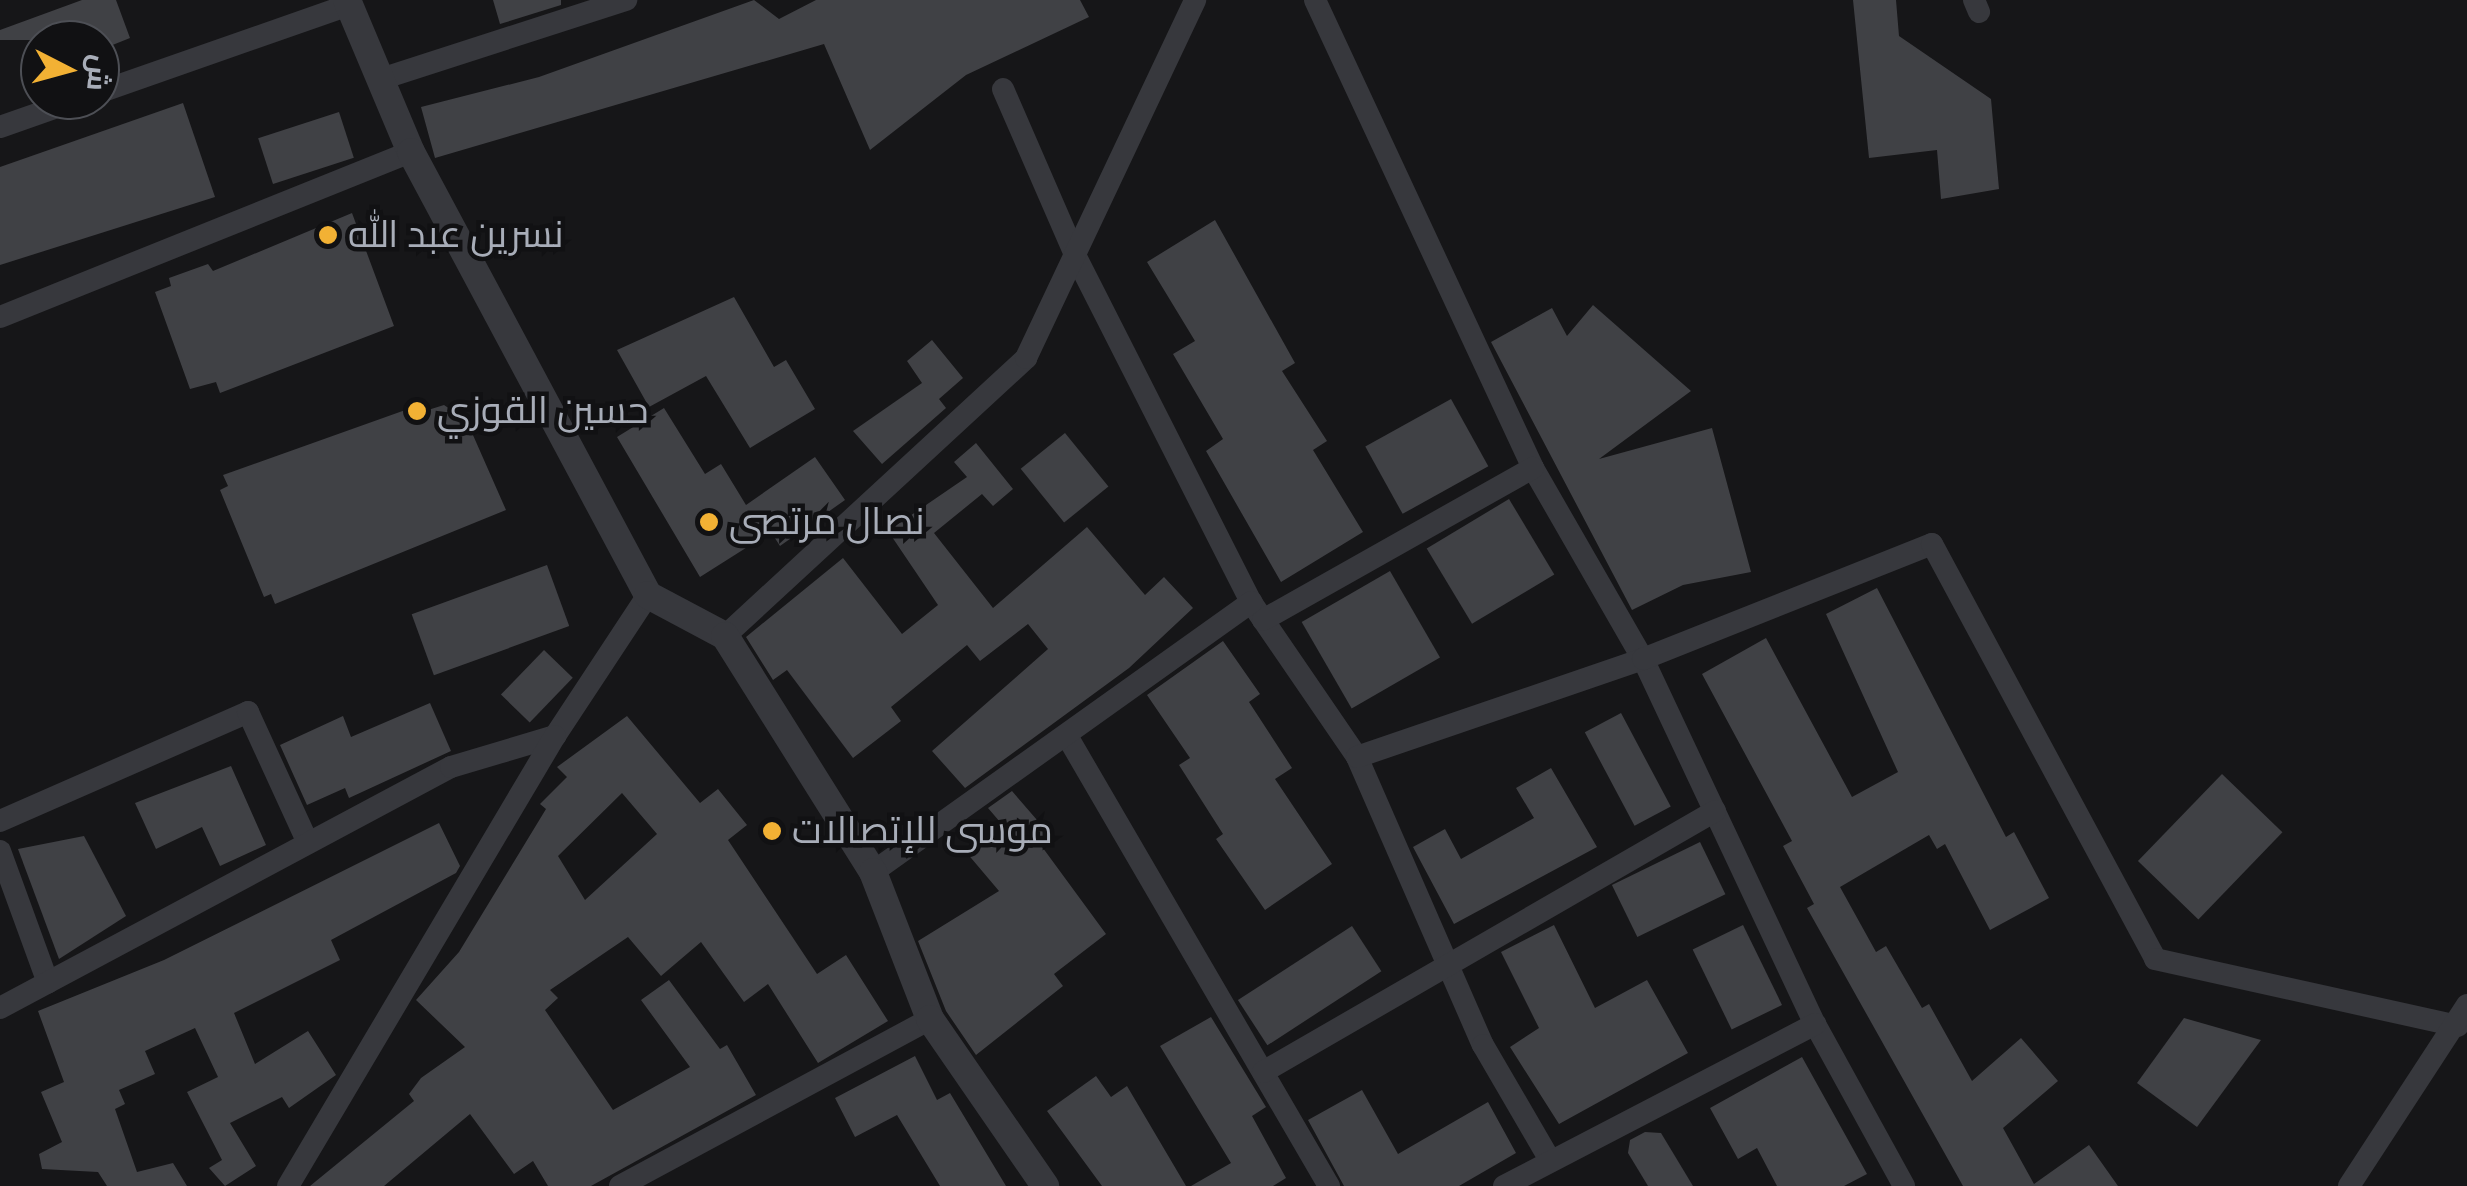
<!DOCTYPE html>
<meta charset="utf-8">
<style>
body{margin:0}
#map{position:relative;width:2467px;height:1186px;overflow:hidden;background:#161618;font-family:Karla,Cairo,sans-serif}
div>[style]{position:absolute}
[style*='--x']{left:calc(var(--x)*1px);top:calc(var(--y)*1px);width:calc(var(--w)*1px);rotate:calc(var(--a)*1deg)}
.building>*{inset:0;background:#404145;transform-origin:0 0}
.minor>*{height:22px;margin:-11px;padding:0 11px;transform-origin:11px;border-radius:11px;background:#37383d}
.tertiary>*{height:28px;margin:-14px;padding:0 14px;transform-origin:14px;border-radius:14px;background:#37383d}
.dots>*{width:28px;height:28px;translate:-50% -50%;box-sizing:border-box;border:5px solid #111113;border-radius:50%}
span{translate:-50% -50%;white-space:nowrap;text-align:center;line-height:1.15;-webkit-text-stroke:9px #111113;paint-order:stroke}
.poi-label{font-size:38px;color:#a8adb8}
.left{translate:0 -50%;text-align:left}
.north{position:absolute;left:20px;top:20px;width:100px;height:100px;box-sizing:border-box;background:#111113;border:2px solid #4d4f55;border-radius:50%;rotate:96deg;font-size:28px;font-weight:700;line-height:40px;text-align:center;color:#a8adb8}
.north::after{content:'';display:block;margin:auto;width:35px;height:45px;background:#f2b134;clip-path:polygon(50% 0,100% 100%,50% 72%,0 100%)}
</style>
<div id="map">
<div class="building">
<div style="clip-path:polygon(82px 0,116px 0,130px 38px,100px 50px,100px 40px,0 40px,0 30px)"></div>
<div style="clip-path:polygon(493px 0,561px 0,561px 5px,500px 24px)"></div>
<div style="clip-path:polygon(754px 0,779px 19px,816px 0,1080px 0,1089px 17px,966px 75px,870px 150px,824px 44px,435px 158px,421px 107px,539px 77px)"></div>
<div style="clip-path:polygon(1853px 0,1896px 0,1899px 36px,1991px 99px,1999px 189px,1941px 199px,1937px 150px,1869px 158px)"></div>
<div style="clip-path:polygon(183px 103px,215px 197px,0 265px,0 167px)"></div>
<div style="left:339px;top:112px;width:48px;height:85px;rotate:72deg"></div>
<div style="clip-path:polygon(352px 213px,394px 326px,220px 393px,216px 382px,190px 389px,155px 292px,171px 286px,169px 278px,208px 264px,213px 271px)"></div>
<div style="clip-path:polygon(1215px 220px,1295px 363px,1282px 371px,1327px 441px,1313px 450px,1363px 532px,1281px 582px,1206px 451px,1223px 439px,1173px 354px,1195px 341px,1147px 262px)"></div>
<div style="clip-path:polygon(734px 297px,774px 367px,786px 360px,815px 409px,750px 448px,706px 376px,649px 407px,617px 350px)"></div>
<div style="clip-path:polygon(1593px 305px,1691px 391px,1599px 459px,1712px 428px,1751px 572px,1683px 585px,1632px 610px,1491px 342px,1552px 308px,1567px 336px)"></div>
<div style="clip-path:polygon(932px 340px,963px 378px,939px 399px,946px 408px,882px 464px,853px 431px,922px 383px,907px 361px)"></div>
<div style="left:1451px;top:399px;width:77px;height:98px;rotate:61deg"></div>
<div style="clip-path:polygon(425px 403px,428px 410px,444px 405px,459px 415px,460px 427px,469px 426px,506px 510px,275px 604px,271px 594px,264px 597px,220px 490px,228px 486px,223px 475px)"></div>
<div style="clip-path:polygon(664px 408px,705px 474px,721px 464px,746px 505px,815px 457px,845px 500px,780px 546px,771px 532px,700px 577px,617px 437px)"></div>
<div style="left:1065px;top:433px;width:69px;height:57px;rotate:51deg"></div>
<div style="clip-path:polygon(976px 443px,1013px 489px,993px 506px,982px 494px,934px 533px,993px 608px,1087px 527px,1145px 595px,1164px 577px,1193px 608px,1129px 668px,965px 788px,932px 751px,1048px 649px,1028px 624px,980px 661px,967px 645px,891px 707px,901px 721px,853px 758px,787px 670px,773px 680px,746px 637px,843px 558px,902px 634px,938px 605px,888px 531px,967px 477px,954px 462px)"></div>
<div style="left:1509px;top:499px;width:88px;height:96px;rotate:59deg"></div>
<div style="left:547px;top:565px;width:65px;height:144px;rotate:70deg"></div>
<div style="left:1390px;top:571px;width:100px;height:102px;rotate:60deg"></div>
<div style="clip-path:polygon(1877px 588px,2006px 837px,2014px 832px,2049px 898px,1990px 930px,1945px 844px,1937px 849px,1929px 835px,1840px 887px,1876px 952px,1886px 946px,1922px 1008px,1929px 1004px,1972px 1081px,2021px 1038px,2058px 1081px,2003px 1128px,2034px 1184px,2089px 1145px,2118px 1186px,1963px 1186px,1807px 908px,1814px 904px,1783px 846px,1792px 841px,1702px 674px,1766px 638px,1852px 797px,1898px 772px,1826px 614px)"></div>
<div style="clip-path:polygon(1223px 641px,1260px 694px,1249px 702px,1292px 768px,1275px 779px,1332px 864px,1265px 910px,1216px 839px,1223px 834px,1179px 765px,1190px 758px,1147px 695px)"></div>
<div style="left:544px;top:650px;width:40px;height:62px;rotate:44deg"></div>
<div style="clip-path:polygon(430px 703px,451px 751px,349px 798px,345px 788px,307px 805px,280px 745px,343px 716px,351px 737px)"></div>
<div style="left:1621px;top:713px;width:106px;height:41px;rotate:62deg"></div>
<div style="clip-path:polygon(evenodd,627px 716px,700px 803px,718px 789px,747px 825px,728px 840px,817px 974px,846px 955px,888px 1021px,818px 1063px,768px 984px,744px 1002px,701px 942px,661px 976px,628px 937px,550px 990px,558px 998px,545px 1010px,613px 1110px,690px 1067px,641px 1000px,669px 980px,720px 1049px,727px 1045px,756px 1095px,591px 1186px,548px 1186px,533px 1161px,514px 1174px,470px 1114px,384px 1186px,310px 1186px,414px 1101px,409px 1094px,421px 1078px,465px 1047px,416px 1000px,459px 952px,546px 809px,540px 804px,567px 777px,557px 767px,627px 716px,622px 793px,657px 834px,585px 900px,558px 856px,622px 793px)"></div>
<div style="clip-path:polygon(231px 766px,266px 845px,220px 866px,202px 827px,156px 849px,135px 803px)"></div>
<div style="clip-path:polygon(1551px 768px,1597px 847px,1454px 924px,1413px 847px,1445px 829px,1461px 859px,1534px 818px,1516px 788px)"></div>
<div style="left:2222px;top:774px;width:84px;height:121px;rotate:44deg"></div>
<div style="clip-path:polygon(1012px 791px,1050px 835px,1040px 844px,1106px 934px,1054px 974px,1063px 986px,976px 1055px,946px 1011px,918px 941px,999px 891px,966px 852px,1000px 822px,988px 808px)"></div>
<div style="clip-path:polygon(439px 823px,460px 866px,456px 873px,331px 940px,340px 960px,234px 1013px,255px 1064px,308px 1031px,336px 1075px,289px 1108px,282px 1097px,230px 1123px,256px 1166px,225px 1186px,209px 1168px,222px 1160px,187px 1092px,218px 1077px,195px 1028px,145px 1051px,155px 1074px,119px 1090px,125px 1104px,115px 1109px,137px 1172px,173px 1163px,187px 1186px,107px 1186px,98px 1172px,42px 1169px,39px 1154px,62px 1142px,41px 1092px,64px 1082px,38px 1011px,164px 960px)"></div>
<div style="clip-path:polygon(84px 836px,126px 916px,59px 959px,18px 849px)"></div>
<div style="left:1700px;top:842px;width:58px;height:98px;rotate:64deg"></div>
<div style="clip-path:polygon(1554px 925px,1595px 1008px,1647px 980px,1688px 1053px,1559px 1124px,1510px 1047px,1539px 1028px,1501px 952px)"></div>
<div style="left:1743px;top:925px;width:89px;height:56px;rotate:64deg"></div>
<div style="left:1352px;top:926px;width:54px;height:136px;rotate:57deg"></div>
<div style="clip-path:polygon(1211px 1017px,1266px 1107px,1252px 1116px,1286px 1178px,1273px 1186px,1191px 1186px,1231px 1163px,1160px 1046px)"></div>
<div style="clip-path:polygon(2184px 1018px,2261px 1040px,2197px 1127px,2137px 1083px)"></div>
<div style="clip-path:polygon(915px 1056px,937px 1100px,950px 1093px,1006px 1186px,940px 1186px,897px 1115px,855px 1137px,835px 1098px)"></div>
<div style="clip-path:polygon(1802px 1057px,1867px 1174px,1844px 1186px,1777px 1186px,1757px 1148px,1738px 1159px,1710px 1108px)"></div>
<div style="clip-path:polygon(1096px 1076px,1111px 1097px,1127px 1086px,1186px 1186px,1102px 1186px,1047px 1111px)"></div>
<div style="clip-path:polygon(1362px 1090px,1398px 1154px,1488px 1102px,1516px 1153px,1459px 1186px,1344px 1186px,1308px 1120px)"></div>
<div style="clip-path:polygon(1645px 1132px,1661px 1133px,1693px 1186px,1648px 1186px,1628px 1153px,1630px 1140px)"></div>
</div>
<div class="minor">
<div style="--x:1315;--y:0;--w:516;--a:65.02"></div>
<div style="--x:1533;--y:468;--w:220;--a:60.1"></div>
<div style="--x:1643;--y:659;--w:403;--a:64.8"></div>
<div style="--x:1815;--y:1024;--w:185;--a:61.2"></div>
<div style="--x:1974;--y:0;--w:13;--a:67"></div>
<div style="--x:378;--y:80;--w:261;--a:-17.9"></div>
<div style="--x:1003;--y:89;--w:183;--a:66.5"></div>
<div style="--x:1076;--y:257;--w:387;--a:63.1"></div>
<div style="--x:1251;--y:602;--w:188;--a:55.6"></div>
<div style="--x:1357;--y:757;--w:314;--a:66.4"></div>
<div style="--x:1483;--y:1045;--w:133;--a:59.8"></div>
<div style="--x:100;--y:92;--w:264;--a:-19.3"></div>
<div style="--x:0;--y:127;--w:82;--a:-19.3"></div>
<div style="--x:0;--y:317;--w:443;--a:-21.9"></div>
<div style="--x:1263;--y:620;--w:310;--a:-29.4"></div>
<div style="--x:725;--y:636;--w:410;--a:-42.7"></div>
<div style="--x:1026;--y:358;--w:396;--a:-64.7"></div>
<div style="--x:1067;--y:736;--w:521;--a:59.79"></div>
<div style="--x:1357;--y:757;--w:302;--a:-18.9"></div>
<div style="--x:1643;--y:659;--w:311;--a:-21.7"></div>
<div style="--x:1932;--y:544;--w:471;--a:61.7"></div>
<div style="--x:2155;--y:959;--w:310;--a:12.5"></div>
<div style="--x:0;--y:821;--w:271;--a:-23.7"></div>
<div style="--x:248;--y:712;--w:144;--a:65.4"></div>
<div style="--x:0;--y:851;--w:140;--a:70"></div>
<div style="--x:873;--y:872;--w:465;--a:-35.5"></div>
<div style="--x:0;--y:1008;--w:511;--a:-28.12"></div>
<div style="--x:451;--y:767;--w:109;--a:-16.6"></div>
<div style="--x:555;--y:736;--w:169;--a:-56.6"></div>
<div style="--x:1263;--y:1072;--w:522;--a:-30"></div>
<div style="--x:288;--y:1186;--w:523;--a:-59.32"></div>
<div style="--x:620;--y:1186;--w:352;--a:-28.3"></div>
<div style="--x:1504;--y:1186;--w:351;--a:-27.5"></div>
<div style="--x:2349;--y:1186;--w:216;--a:-56.9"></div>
</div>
<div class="tertiary">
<div style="--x:347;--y:0;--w:165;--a:67.2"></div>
<div style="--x:411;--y:152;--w:502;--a:61.85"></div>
<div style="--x:648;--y:595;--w:87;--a:28"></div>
<div style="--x:725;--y:636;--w:279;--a:57.9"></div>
<div style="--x:873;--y:872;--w:158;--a:68.8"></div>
<div style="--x:930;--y:1019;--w:203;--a:55.4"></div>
</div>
<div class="dots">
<div style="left:328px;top:235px;background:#f2b134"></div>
<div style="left:417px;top:411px;background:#f2b134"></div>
<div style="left:709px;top:522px;background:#f2b134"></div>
<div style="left:772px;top:831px;background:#f2b134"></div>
</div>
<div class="poi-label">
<span class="left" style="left:348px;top:235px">نسرين عبد الله</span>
<span class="left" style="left:437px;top:411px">حسين القوزي</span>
<span class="left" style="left:729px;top:522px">نصال مرتصى</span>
<span class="left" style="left:792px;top:831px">موسى للإتصالات</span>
</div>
<div class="north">ش</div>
</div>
